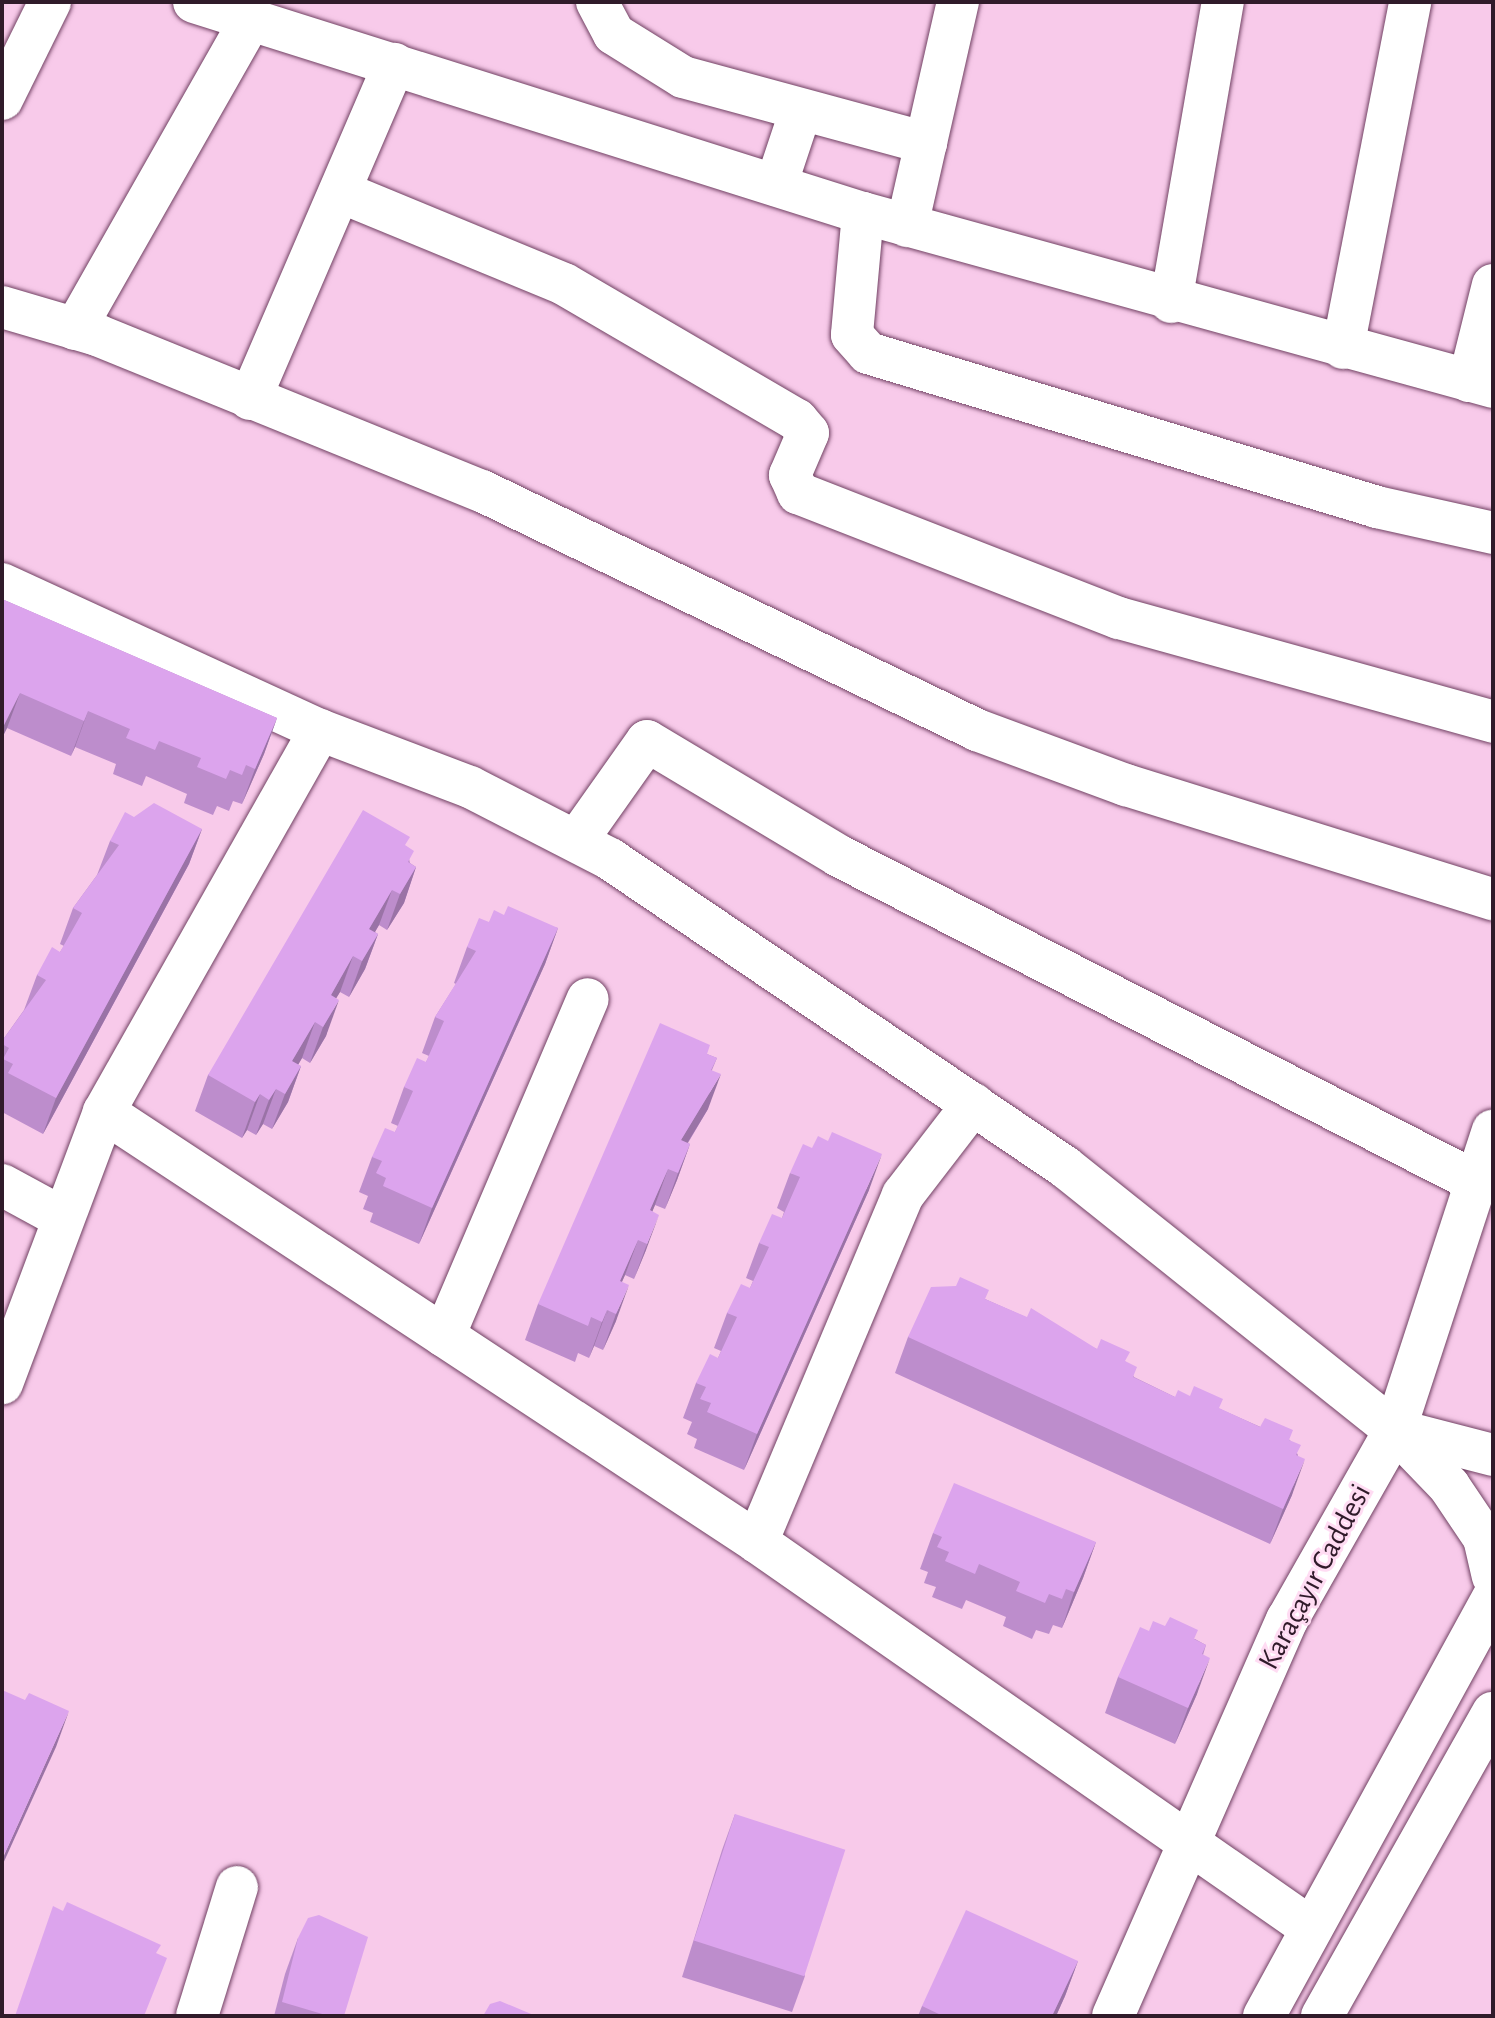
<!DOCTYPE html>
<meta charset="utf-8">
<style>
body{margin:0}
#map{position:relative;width:1495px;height:2018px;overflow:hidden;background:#f8caea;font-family:"Alegreya Sans",sans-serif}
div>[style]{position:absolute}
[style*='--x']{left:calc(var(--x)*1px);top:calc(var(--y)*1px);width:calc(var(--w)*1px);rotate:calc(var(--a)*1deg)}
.roads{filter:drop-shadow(0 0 2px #714163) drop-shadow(0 0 2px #714163)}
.minor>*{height:42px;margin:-21px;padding:0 21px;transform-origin:21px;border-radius:21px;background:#fff}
.wall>*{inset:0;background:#bd8dcc}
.shaded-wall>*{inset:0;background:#9a73a6}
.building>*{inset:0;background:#dca4ed;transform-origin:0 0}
span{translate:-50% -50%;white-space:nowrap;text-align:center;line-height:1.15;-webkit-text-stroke:6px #ffdcf3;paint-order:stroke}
.street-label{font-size:30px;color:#301b2a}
.frame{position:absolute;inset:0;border:4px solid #301b2a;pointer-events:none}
</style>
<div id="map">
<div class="roads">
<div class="minor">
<div style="--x:194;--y:2;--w:701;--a:17.51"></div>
<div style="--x:863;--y:213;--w:654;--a:15.44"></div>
<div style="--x:597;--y:2;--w:36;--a:62"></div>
<div style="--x:614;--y:34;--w:81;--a:31.9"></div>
<div style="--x:683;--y:77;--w:252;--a:15.2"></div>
<div style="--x:2;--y:99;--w:108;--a:-63.7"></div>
<div style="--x:776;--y:185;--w:79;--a:-71.6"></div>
<div style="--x:341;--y:192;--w:241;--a:22.4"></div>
<div style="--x:564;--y:284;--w:270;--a:30.3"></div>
<div style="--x:797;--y:420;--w:17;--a:50"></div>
<div style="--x:808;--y:433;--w:46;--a:113.2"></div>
<div style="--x:790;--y:475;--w:20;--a:66"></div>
<div style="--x:798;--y:493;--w:344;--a:21.3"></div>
<div style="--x:1119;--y:618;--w:388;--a:15.5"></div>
<div style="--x:863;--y:213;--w:122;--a:95.2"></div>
<div style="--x:852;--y:335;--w:24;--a:48"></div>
<div style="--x:868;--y:353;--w:532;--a:16.83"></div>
<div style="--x:1377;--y:507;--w:119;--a:12.6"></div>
<div style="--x:907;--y:226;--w:230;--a:-77.2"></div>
<div style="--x:1171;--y:302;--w:304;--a:-80.2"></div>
<div style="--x:2;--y:307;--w:99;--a:16.4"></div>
<div style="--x:97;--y:335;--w:415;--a:22.1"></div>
<div style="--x:482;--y:491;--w:550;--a:25.77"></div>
<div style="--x:977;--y:730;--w:159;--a:20.3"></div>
<div style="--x:1126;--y:785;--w:384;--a:17.3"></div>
<div style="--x:75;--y:329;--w:356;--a:-60.4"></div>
<div style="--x:1343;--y:348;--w:352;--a:-79"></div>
<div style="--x:1469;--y:381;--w:99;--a:-76"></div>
<div style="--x:250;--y:399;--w:365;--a:-66.7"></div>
<div style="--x:2;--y:584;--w:350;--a:24.7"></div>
<div style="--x:320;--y:730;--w:439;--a:119.5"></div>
<div style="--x:104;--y:1112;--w:290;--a:110.6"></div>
<div style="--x:320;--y:730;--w:160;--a:20.8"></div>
<div style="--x:470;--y:787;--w:157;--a:27.2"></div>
<div style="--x:610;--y:859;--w:549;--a:34.09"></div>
<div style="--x:1065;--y:1167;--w:422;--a:38.6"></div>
<div style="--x:1395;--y:1430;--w:78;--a:46"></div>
<div style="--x:1449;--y:1486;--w:63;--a:56.1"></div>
<div style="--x:1484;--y:1538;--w:39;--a:77"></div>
<div style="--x:577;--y:840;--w:121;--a:-54.7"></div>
<div style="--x:647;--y:741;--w:224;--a:30.9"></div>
<div style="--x:839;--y:856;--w:718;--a:27.1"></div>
<div style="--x:104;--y:1112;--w:782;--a:33.36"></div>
<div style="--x:757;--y:1542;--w:672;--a:34.87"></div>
<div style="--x:2;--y:1185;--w:67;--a:28.5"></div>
<div style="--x:444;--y:1336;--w:366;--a:-66.9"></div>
<div style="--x:1400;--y:1431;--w:96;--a:14.5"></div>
<div style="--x:757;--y:1542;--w:376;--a:-67.2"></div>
<div style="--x:903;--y:1195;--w:115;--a:-52.4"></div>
<div style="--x:197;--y:2016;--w:135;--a:-72.8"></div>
<div style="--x:1113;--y:2016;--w:433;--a:-66.3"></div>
<div style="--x:1287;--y:1620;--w:219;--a:-60.4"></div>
<div style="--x:1395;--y:1430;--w:315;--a:-71.9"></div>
<div style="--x:1264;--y:2016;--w:477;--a:-61.3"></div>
<div style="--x:1322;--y:2016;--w:348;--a:-60.6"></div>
</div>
</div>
<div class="wall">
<div style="clip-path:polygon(2px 599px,277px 718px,264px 754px,242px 804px,233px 801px,229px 811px,217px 806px,213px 815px,184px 803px,187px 794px,146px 776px,142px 786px,113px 774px,116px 764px,75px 747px,71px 756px,7px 728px,2px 738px)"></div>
<div style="clip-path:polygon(134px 817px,202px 829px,189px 864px,43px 1134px,2px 1112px,2px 1041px,24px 1010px,37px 975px,60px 952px,64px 946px,60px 944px,73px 908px,97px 875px,110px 841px)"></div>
<div style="clip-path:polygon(406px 846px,410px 863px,416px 867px,404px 903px,387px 930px,379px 925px,375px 932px,378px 934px,365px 969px,349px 997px,340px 992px,336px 998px,326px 1036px,310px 1063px,302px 1058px,298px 1065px,301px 1066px,288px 1102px,272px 1129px,263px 1124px,256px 1135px,247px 1130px,242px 1138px,195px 1111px,208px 1075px)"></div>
<div style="clip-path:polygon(504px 915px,558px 928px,545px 964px,419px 1244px,370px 1222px,373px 1213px,363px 1209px,368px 1196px,359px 1192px,372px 1157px,395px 1132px,398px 1126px,391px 1123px,404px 1087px,426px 1062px,429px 1056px,422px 1053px,435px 1017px,456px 984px,454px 983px,467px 947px,489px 922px)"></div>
<div style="clip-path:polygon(707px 1054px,717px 1058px,712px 1070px,708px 1109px,688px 1143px,690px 1144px,677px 1180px,665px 1209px,655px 1205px,652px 1212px,646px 1250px,634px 1279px,625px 1275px,622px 1282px,616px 1321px,603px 1350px,594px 1346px,589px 1358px,578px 1353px,575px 1362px,525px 1340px,538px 1304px)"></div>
<div style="clip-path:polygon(790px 1173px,869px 1190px,744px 1470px,694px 1448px,697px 1439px,687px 1434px,692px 1422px,683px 1418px,696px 1383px,718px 1358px,721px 1351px,714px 1348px,727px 1313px,750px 1288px,753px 1281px,746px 1278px,759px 1243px,782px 1218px,784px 1212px,777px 1208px)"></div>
<div style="clip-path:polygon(956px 1286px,1126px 1362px,1134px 1377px,1175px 1397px,1220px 1409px,1290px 1440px,1298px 1455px,1292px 1495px,1270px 1544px,895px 1373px,908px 1337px)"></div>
<div style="clip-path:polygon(933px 1533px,1096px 1542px,1083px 1578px,1062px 1628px,1053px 1625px,1049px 1634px,1036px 1630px,1032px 1639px,1003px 1626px,1006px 1617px,966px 1600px,962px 1609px,932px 1597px,936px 1587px,924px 1583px,928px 1572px,920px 1569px)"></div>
<div style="clip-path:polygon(1149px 1631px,1195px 1639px,1206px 1645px,1203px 1655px,1197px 1694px,1175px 1744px,1105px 1713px,1118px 1677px)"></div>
<div style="clip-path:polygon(735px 1814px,805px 1976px,792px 2012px,682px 1977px,722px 1850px)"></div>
<div style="clip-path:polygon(298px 1938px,344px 2016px,274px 2016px,285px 1974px)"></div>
<div style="clip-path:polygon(1078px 1961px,1065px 1996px,1056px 2016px,918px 2016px,922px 2006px)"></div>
</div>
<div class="shaded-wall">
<div style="clip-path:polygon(20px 693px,7px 728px,2px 738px,2px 729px)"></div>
<div style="clip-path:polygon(88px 711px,75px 747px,71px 756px,84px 721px)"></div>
<div style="clip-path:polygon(277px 718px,264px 754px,242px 804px,255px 769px)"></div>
<div style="clip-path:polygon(202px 829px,189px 864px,43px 1134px,56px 1098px)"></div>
<div style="clip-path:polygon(416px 867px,404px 903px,387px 930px,400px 894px)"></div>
<div style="clip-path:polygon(392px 890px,379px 925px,359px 959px,369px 929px)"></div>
<div style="clip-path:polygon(558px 928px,545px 964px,419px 1244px,432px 1208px)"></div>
<div style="clip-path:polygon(378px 934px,365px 969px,349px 997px,362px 961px)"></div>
<div style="clip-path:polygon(353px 956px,340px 992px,320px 1025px,331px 995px)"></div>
<div style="clip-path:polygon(339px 1000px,326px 1036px,310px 1063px,323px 1027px)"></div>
<div style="clip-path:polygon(315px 1022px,302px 1058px,282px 1092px,292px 1061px)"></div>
<div style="clip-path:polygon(301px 1066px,288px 1102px,272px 1129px,285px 1094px)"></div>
<div style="clip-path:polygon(721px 1074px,708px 1109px,671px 1170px,681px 1140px)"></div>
<div style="clip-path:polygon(276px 1089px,263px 1124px,256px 1135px,269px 1100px)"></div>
<div style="clip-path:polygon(260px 1094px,247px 1130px,242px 1138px,255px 1102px)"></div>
<div style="clip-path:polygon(690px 1144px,677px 1180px,665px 1209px,678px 1173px)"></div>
<div style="clip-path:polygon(882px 1154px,869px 1190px,744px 1470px,757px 1434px)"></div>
<div style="clip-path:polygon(668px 1169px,655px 1205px,640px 1241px,650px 1210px)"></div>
<div style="clip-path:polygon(659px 1215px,646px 1250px,634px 1279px,647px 1244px)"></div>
<div style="clip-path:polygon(638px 1240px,625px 1275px,606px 1316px,620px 1281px)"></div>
<div style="clip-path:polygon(629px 1285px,616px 1321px,603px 1350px,616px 1314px)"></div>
<div style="clip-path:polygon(607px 1310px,594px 1346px,589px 1358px,602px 1322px)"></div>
<div style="clip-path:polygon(1305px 1459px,1292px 1495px,1270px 1544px,1283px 1509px)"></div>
<div style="clip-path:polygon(1096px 1542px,1083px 1578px,1062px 1628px,1074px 1592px)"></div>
<div style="clip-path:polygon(1210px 1658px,1197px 1694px,1175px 1744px,1188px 1708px)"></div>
<div style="clip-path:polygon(69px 1711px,56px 1747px,2px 1866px,2px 1861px,5px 1853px)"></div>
<div style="clip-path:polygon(1078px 1961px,1065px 1996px,1056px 2016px,1052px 2016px)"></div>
</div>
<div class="building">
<div style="clip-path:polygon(2px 599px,277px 718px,255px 769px,246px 765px,242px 775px,230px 770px,226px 779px,197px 767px,201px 758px,159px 741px,155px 750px,126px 738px,130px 729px,88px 711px,84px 721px,20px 693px,2px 729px)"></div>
<div style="clip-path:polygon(154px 803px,202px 829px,56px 1098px,8px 1073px,13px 1064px,3px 1059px,9px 1048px,2px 1044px,2px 1041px,46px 980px,37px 975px,52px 947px,60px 952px,82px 913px,73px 908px,119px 845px,110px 841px,125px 812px,134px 817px)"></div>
<div style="clip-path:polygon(363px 810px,410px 837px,405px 845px,414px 851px,408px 862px,416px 867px,400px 894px,392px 890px,369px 929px,378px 934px,362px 961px,353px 956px,331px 995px,339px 1000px,323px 1027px,315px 1022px,292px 1061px,301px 1066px,285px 1094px,276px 1089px,269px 1100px,260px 1094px,255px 1102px,208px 1075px)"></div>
<div style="clip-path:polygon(508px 906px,558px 928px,432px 1208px,383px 1186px,386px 1178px,376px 1173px,382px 1161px,372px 1157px,385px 1128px,395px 1132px,413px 1091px,404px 1087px,417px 1058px,426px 1062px,444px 1021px,435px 1017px,476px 951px,467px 947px,479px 918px,489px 922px,494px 910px,504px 915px)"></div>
<div style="clip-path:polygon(660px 1023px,710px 1045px,707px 1054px,717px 1058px,711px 1070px,721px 1074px,681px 1140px,690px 1144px,678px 1173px,668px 1169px,650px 1210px,659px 1215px,647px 1244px,638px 1240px,620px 1281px,629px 1285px,616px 1314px,607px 1310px,602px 1322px,591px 1317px,588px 1326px,538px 1304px)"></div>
<div style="clip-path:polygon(832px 1132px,882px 1154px,757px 1434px,707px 1412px,711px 1403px,700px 1399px,706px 1387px,696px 1383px,710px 1354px,718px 1358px,737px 1317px,727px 1313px,741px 1284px,750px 1288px,769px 1247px,759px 1243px,772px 1214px,782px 1218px,800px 1177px,790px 1173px,803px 1144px,812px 1148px,818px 1136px,828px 1141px)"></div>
<div style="clip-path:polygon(960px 1277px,989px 1290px,985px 1299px,1027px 1317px,1031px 1308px,1097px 1349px,1101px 1339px,1130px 1352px,1125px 1361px,1137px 1367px,1133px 1377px,1175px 1397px,1178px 1390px,1190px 1396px,1194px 1386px,1223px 1399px,1219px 1408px,1260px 1427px,1265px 1418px,1293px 1430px,1289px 1440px,1301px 1445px,1296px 1455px,1305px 1459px,1283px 1509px,908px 1337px,931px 1287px,956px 1286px)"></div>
<div style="clip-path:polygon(954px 1483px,1096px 1542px,1074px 1592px,1066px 1589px,1062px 1599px,1049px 1594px,1045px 1603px,1016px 1591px,1020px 1582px,979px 1564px,975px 1574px,945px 1561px,949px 1552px,937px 1547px,942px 1537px,933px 1533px)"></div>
<div style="clip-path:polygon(1170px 1617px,1198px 1630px,1194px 1639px,1206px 1645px,1202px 1654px,1210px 1658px,1188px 1708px,1118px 1677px,1140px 1627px,1149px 1631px,1153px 1621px,1165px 1626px)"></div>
<div style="clip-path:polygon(2px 1690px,25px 1700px,29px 1693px,69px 1711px,5px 1853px,2px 1851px)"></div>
<div style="left:735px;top:1814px;width:116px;height:133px;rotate:18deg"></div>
<div style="clip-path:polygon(67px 1902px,161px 1945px,156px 1953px,167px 1958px,144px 2016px,15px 2016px,53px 1906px,63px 1911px)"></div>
<div style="clip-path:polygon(966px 1910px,1078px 1961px,1052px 2016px,943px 2016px,922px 2006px)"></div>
<div style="clip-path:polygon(319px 1915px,368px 1937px,344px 2016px,329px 2016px,282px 2002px,298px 1938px,308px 1918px)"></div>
<div style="clip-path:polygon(500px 2001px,536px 2016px,483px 2016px,490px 2004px)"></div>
</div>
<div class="street-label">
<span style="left:1315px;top:1577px;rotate:-62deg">Karaçayır Caddesi</span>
</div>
<div class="frame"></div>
</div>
